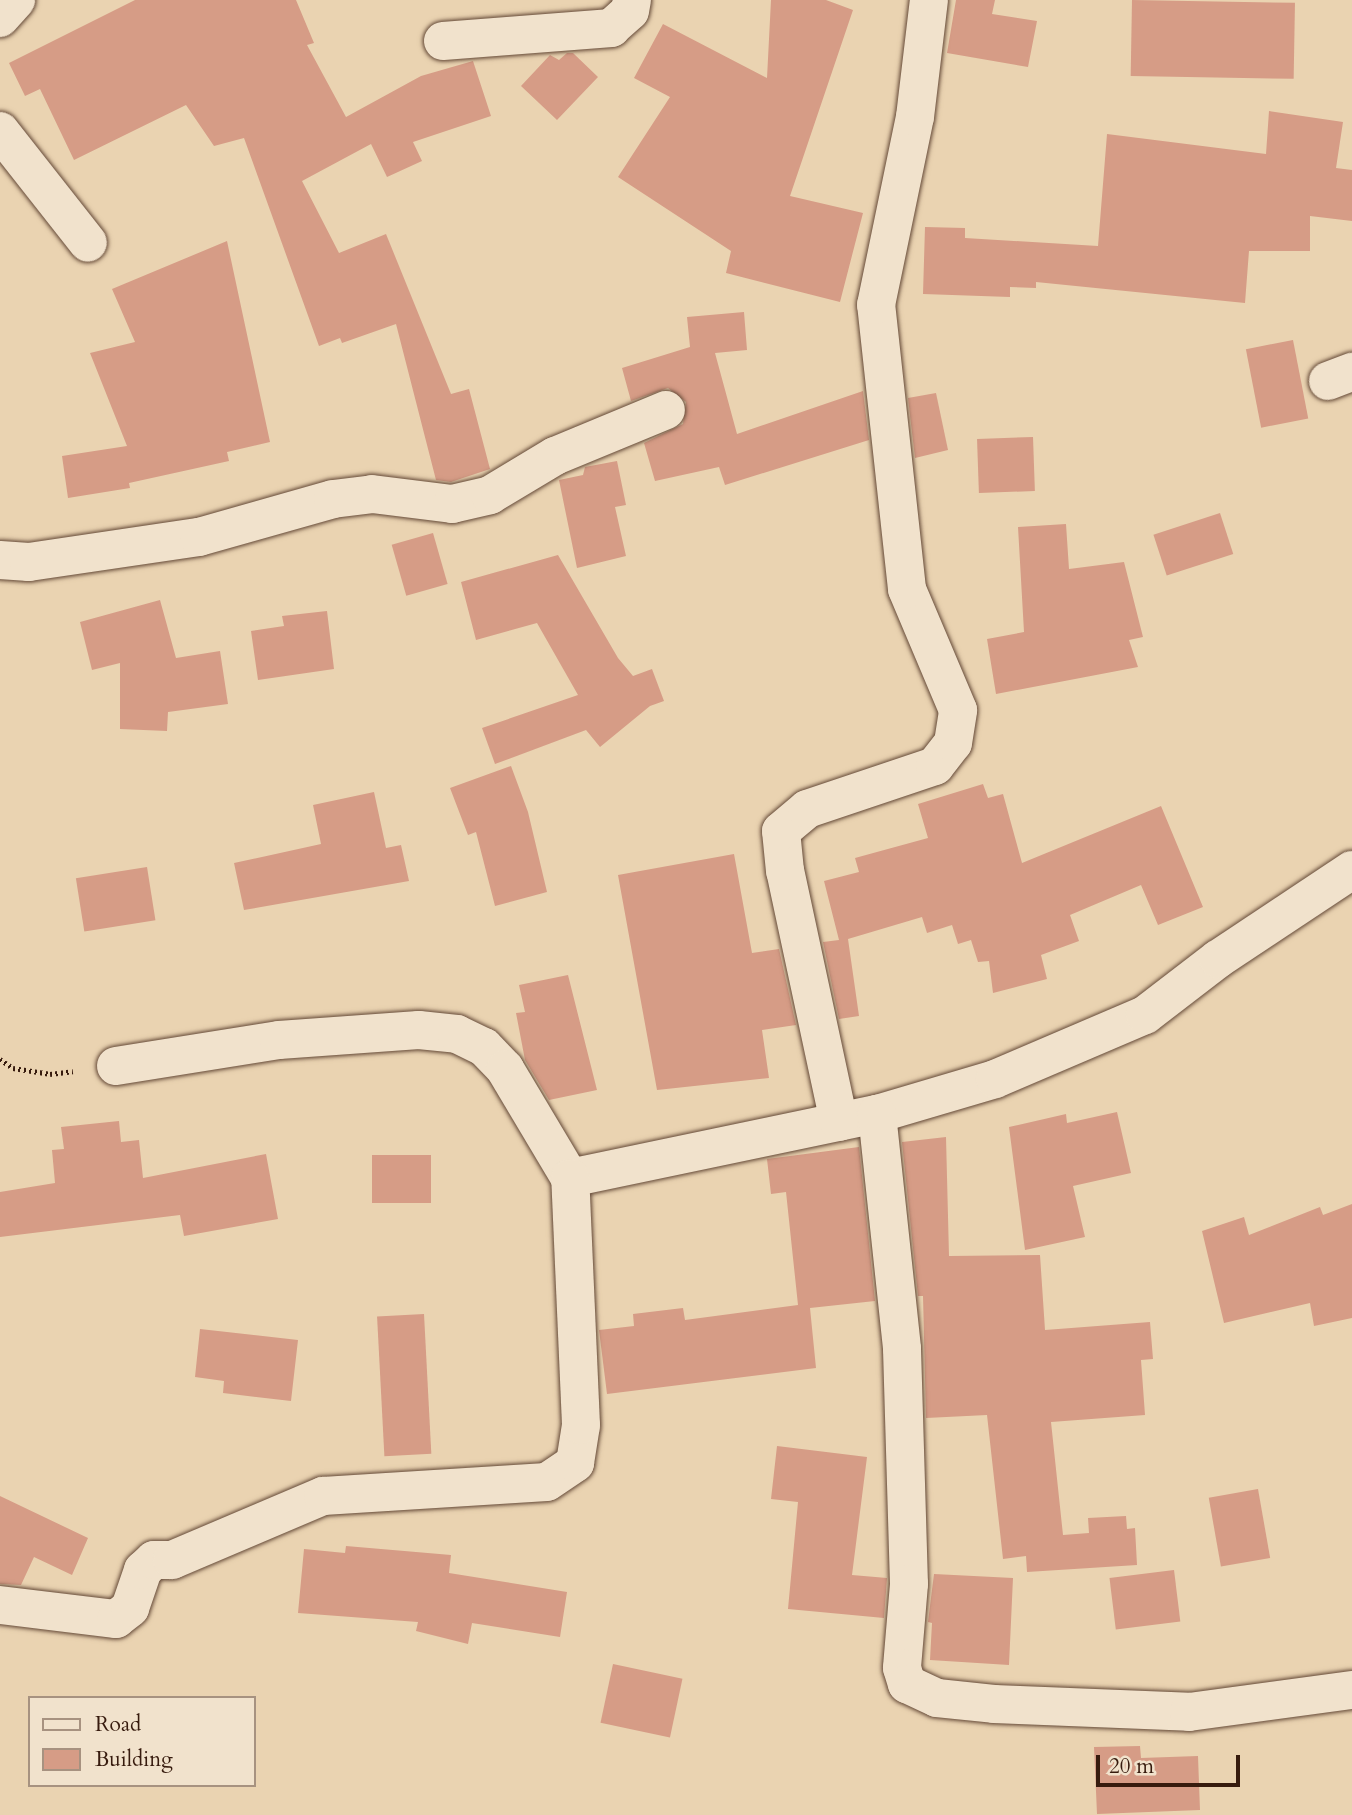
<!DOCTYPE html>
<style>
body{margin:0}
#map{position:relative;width:1352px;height:1815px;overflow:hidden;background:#ead3b1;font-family:Cardo,serif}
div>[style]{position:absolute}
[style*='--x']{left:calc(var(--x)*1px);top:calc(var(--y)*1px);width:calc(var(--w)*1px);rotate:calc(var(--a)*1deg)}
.building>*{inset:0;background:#d69c86;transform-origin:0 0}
.path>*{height:4.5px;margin-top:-2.25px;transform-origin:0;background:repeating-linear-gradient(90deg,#371b0e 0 2px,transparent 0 5.5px)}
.roads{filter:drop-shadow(0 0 2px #644937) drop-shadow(0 0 2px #644937)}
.minor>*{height:38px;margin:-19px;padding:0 19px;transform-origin:19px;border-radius:19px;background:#f1e2cc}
span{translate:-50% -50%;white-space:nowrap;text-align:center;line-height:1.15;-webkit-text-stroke:6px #f1e2cc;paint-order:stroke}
.legend{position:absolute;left:28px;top:1696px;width:228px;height:91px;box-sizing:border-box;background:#f1e2cc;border:2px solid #a79280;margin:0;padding:9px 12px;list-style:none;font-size:21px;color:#371b0e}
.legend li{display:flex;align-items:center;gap:14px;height:35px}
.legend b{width:35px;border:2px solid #a79280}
.scale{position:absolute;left:1096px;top:1755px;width:144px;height:32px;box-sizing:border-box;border:4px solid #371b0e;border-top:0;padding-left:9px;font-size:21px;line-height:24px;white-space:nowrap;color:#371b0e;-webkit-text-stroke:5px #f1e2cc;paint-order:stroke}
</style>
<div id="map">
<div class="building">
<div style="clip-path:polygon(135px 0,296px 0,314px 43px,307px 45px,346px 117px,421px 76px,473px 61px,491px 116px,413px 142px,422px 161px,387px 177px,371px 144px,302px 181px,339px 253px,386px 234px,451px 394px,469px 389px,490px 469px,451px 482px,436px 480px,396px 324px,342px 343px,340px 338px,319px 346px,244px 138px,214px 146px,186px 105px,74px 160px,40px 89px,25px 96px,9px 63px)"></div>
<div style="clip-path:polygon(771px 0,826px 0,853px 10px,790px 196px,863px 213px,840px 302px,726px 273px,731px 251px,618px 177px,670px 97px,634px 78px,663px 24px,767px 78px)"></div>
<div style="clip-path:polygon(956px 0,995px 0,992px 14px,1037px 21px,1028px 67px,947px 53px)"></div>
<div style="left:1132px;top:0;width:163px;height:76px;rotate:1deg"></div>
<div style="clip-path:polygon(567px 53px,573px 53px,598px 77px,557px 120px,521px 86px,550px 55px,559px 60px)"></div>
<div style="clip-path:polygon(1269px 111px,1343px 122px,1336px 168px,1352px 170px,1352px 221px,1310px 216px,1310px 251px,1249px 251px,1245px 303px,1036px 282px,1036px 288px,1010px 287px,1010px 297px,923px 294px,925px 227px,965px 228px,965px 238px,1098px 246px,1107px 134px,1266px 154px)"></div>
<div style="clip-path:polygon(227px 241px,270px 442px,227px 452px,229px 461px,129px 483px,130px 488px,68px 498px,62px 456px,127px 446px,90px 353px,135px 342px,112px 289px)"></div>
<div style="clip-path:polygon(744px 312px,747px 350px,715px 353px,737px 434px,863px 391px,869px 440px,725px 485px,719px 467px,655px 481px,644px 443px,683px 424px,686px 402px,668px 388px,631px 401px,622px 368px,690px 347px,687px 317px)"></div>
<div style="left:1293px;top:340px;width:80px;height:48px;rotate:79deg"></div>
<div style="clip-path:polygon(936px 393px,948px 450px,915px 458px,908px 398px)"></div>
<div style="left:1033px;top:437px;width:54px;height:56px;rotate:88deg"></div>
<div style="clip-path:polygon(617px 461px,626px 505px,615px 507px,626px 556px,577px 568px,559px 480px,583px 475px,585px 467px)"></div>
<div style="left:1220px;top:513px;width:43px;height:70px;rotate:72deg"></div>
<div style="clip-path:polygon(1066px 524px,1069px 569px,1124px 562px,1143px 637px,1129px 640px,1138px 667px,996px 694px,987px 639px,1024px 632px,1018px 527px)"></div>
<div style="left:433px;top:533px;width:53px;height:43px;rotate:74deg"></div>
<div style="clip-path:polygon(558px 555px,618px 658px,633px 676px,652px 669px,664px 701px,650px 706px,600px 747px,586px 730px,495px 764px,482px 728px,578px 695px,537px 623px,476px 640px,461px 582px)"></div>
<div style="clip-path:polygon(160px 600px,176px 658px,220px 651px,228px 704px,168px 712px,167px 731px,120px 729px,120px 663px,92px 670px,80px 622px)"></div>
<div style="clip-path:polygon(327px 611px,334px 669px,258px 680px,251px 631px,284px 626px,282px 616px)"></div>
<div style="clip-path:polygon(511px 766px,528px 812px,547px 892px,495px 906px,476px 832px,468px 835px,450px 788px)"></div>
<div style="clip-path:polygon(983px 784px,988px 798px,1003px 794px,1022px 863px,1161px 806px,1203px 907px,1158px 925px,1141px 885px,1070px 915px,1079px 941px,1041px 955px,1047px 979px,993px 993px,989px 961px,978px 962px,971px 940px,958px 944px,952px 925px,927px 933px,922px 917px,848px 939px,859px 1016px,839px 1019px,823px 942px,839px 940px,824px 881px,859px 872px,855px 858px,928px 838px,918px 804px)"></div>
<div style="clip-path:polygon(374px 792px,386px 848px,401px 845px,409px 881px,244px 910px,234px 863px,321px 844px,313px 805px)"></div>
<div style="clip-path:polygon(734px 854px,752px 953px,779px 949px,796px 1025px,762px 1030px,769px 1078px,657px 1090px,618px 875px)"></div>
<div style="left:147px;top:867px;width:54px;height:72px;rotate:81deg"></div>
<div style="clip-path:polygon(568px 975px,597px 1090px,549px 1100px,525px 1060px,516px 1013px,525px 1012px,519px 985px)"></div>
<div style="clip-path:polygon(1117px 1112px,1131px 1173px,1073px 1186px,1085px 1237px,1025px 1250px,1009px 1127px,1066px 1114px,1067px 1123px)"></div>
<div style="clip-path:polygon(119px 1121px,121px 1142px,139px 1140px,143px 1178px,266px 1154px,278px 1219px,184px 1236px,180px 1215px,0 1237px,0 1192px,55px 1183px,52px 1150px,64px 1149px,61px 1127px)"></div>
<div style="clip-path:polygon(946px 1137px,949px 1256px,1040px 1255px,1045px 1330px,1150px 1322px,1153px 1359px,1141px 1360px,1145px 1415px,1051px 1422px,1063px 1535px,1089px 1533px,1088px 1518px,1126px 1516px,1127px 1529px,1135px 1528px,1137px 1565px,1027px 1572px,1026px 1556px,1003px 1559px,987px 1415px,926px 1418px,923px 1296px,918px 1296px,902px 1142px)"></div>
<div style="clip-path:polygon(859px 1147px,875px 1301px,810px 1308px,816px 1368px,607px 1394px,599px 1330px,634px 1326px,633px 1314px,683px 1308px,685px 1320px,798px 1305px,786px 1192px,771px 1194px,767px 1159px)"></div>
<div style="left:372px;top:1155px;width:59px;height:48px"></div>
<div style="clip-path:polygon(1352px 1204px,1352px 1318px,1314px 1326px,1310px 1303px,1224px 1323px,1202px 1231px,1244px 1217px,1249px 1235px,1320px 1207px,1323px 1215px)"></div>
<div style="left:424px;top:1314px;width:140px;height:47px;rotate:87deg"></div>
<div style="clip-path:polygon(200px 1329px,298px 1340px,291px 1401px,223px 1393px,224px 1381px,195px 1377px)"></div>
<div style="clip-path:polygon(777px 1446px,867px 1457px,852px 1575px,887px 1578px,884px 1618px,788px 1609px,798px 1502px,771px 1499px)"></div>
<div style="left:1258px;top:1489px;width:70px;height:50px;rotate:80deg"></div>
<div style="clip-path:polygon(0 1496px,88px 1538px,72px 1575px,34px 1557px,21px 1585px,0 1584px)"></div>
<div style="clip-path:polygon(346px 1546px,451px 1555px,449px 1573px,567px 1592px,560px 1637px,472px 1623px,468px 1644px,416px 1631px,418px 1622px,298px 1613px,304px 1549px,345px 1553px)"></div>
<div style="left:1174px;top:1570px;width:52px;height:65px;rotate:83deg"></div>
<div style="clip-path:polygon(934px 1574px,1013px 1578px,1009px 1665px,930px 1660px,932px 1623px,928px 1622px)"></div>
<div style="left:613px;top:1664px;width:71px;height:60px;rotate:12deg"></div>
<div style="clip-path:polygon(1140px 1746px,1141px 1758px,1198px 1756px,1200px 1810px,1097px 1814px,1094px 1747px)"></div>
</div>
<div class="path">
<div style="--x:0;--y:1059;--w:16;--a:35"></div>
<div style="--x:13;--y:1068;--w:37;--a:9"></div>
<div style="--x:50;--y:1074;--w:23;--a:-7"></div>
</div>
<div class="roads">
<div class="minor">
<div style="--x:0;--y:18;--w:24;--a:-48"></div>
<div style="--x:443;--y:41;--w:169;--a:-4.4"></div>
<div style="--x:611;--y:28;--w:25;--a:-42"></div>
<div style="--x:630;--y:11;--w:11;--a:-80"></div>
<div style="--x:0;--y:131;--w:142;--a:51.8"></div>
<div style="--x:1328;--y:381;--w:26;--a:-21"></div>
<div style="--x:0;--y:560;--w:29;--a:4"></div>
<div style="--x:29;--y:562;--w:172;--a:-8.4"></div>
<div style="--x:199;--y:537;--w:139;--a:-15.8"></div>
<div style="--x:333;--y:499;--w:39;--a:-7"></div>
<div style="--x:372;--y:494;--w:81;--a:7.1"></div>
<div style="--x:452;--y:504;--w:39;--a:-13"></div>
<div style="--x:490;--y:495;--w:76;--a:-31"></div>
<div style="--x:555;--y:456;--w:120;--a:-22.5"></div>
<div style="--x:116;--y:1066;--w:165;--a:-9.1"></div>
<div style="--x:279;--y:1040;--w:140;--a:-4.1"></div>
<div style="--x:419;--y:1030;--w:38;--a:6"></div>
<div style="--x:457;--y:1034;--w:30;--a:26"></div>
<div style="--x:484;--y:1047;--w:30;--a:46"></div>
<div style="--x:505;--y:1069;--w:127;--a:59.2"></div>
<div style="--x:570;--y:1178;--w:314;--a:-11.8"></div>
<div style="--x:877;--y:1114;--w:123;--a:-16.5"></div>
<div style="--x:995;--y:1079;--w:163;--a:-23.1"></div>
<div style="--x:1145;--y:1015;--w:92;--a:-37.5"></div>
<div style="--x:1218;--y:959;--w:161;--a:-33.6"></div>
<div style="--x:877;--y:1114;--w:236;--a:83.9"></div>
<div style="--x:902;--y:1349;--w:235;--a:88.3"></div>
<div style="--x:909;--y:1584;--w:84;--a:94.8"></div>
<div style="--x:902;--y:1668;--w:17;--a:73"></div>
<div style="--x:907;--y:1684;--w:33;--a:25"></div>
<div style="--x:937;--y:1698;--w:57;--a:6"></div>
<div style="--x:994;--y:1704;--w:195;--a:2.3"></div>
<div style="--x:1189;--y:1712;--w:164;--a:-7.7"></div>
<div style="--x:839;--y:1122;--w:257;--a:-102.1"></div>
<div style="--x:785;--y:871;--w:40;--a:-95.7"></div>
<div style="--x:781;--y:831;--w:34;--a:-40"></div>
<div style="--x:807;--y:809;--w:135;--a:-18.6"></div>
<div style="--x:935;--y:766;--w:29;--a:-52"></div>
<div style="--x:953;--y:743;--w:33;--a:-81"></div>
<div style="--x:958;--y:710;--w:131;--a:-112.9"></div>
<div style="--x:907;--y:589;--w:286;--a:-96.2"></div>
<div style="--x:876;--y:305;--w:192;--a:-78.3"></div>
<div style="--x:915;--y:117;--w:118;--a:-83.2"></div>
<div style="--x:0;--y:1605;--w:117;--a:6.9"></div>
<div style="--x:116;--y:1619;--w:18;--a:-38"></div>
<div style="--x:130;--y:1608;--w:40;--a:-71.1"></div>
<div style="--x:143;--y:1570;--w:15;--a:-42"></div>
<div style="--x:154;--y:1560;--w:18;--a:0"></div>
<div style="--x:172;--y:1560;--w:164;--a:-23"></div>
<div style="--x:323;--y:1496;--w:224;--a:-3.6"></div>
<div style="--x:547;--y:1482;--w:34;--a:-34"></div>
<div style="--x:575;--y:1463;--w:38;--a:-81"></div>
<div style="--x:581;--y:1425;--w:247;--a:-92.5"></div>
</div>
</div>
<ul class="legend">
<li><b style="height:9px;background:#f1e2cc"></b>Road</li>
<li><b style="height:19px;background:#d69c86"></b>Building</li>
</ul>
<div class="scale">20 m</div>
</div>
